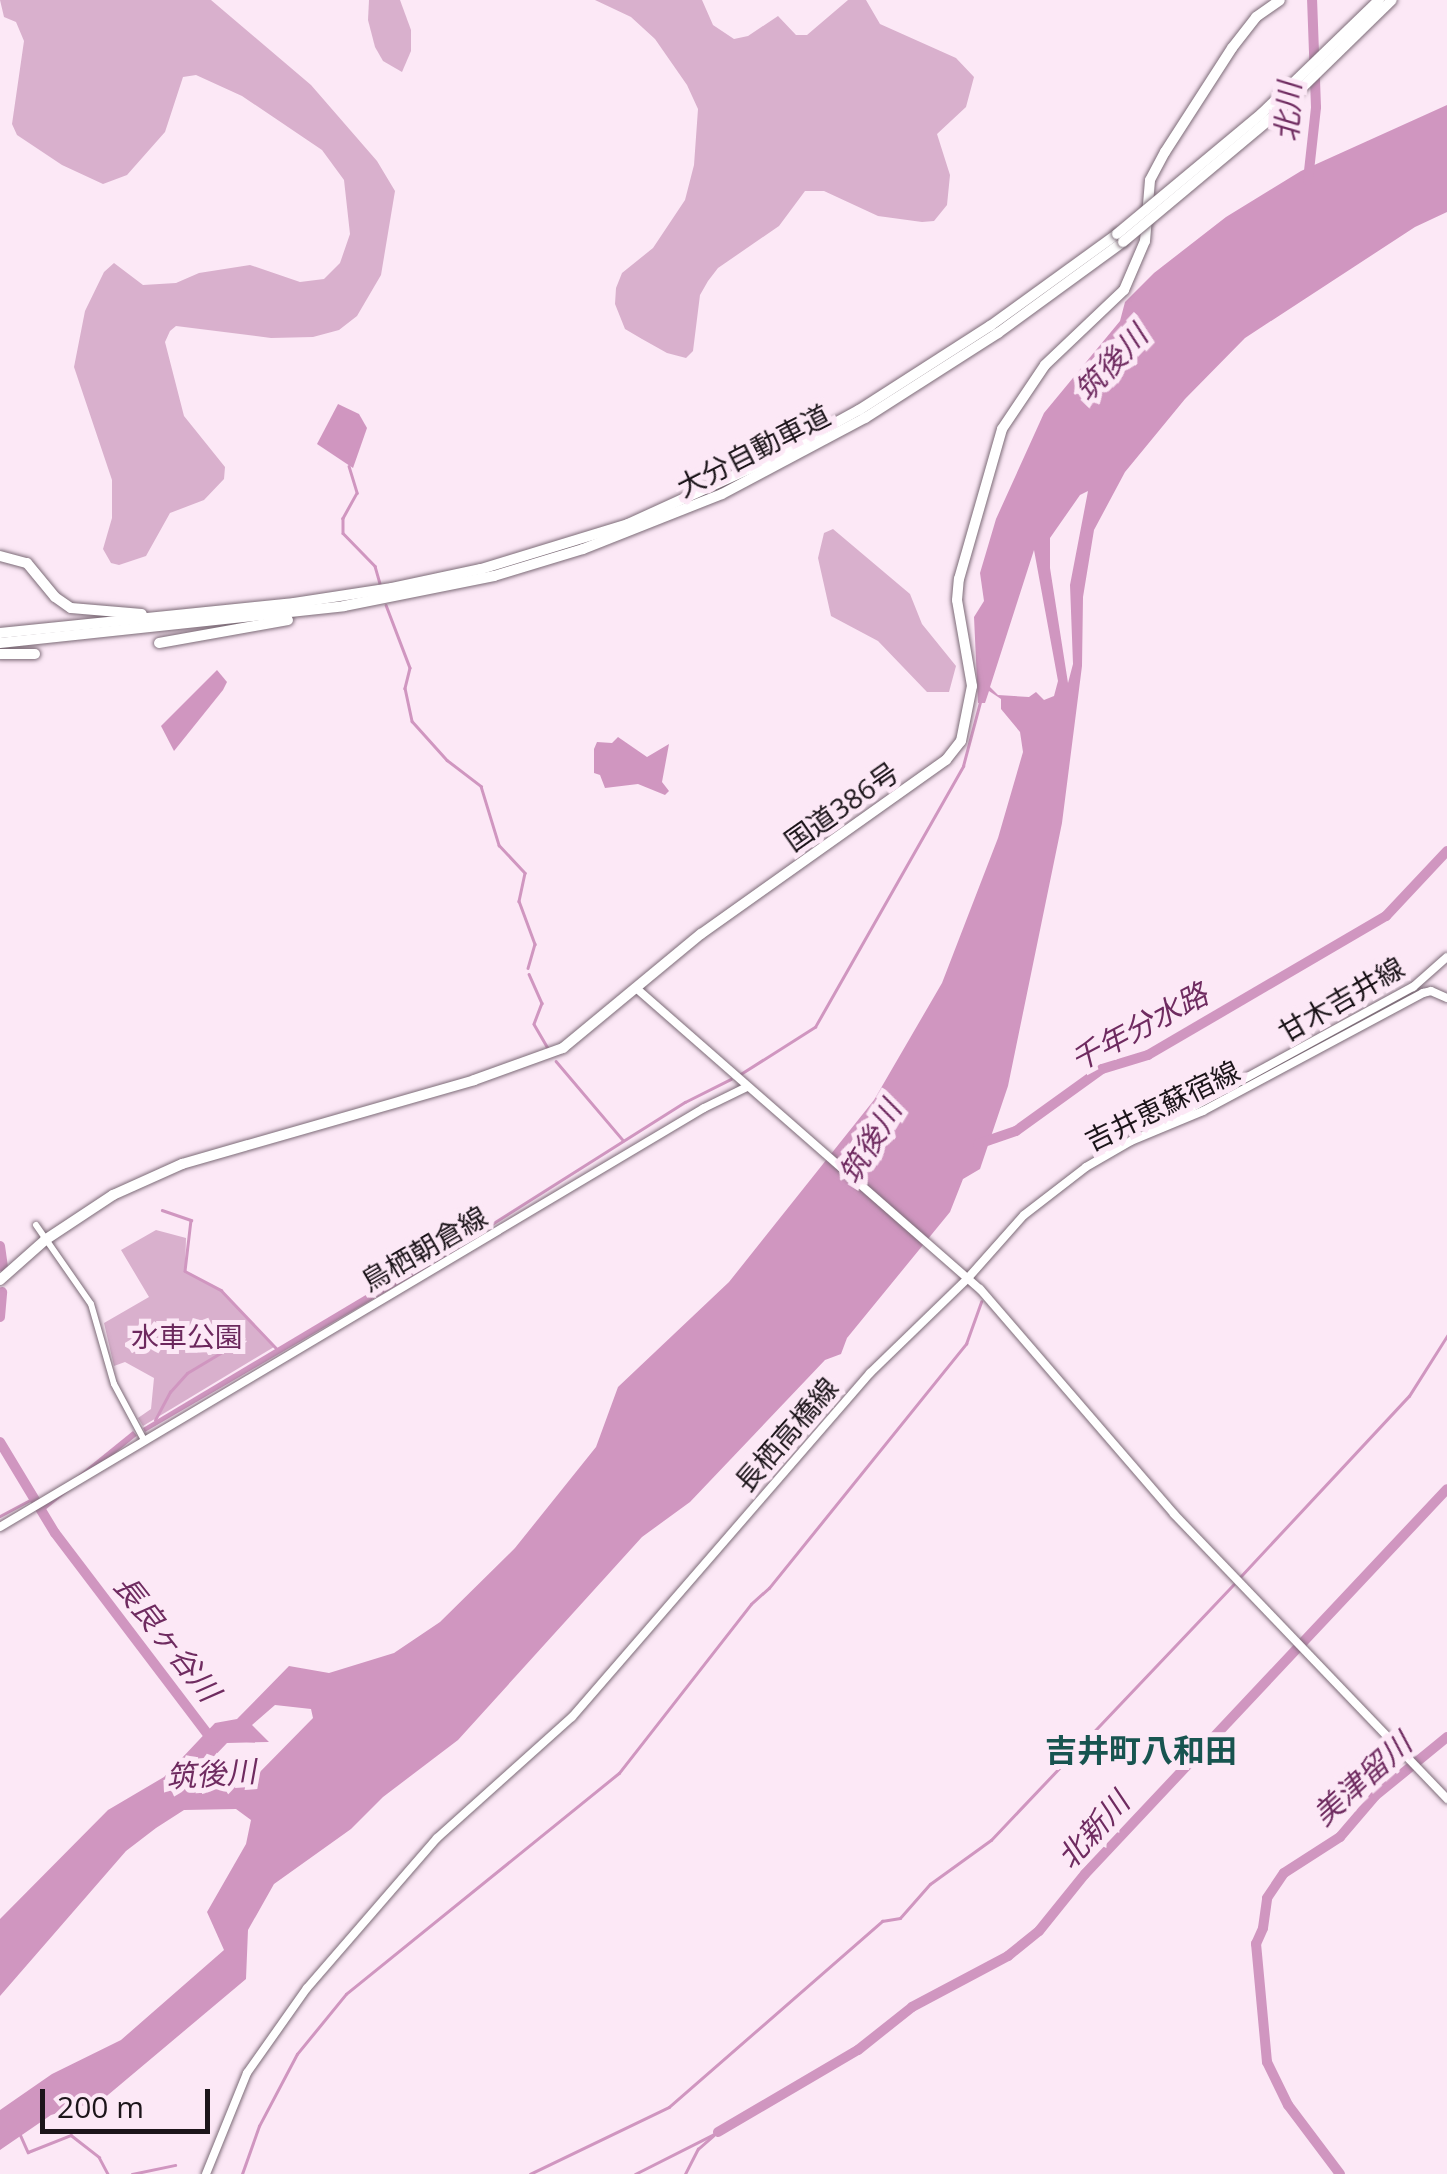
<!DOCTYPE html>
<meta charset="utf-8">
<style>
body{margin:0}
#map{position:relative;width:1447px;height:2174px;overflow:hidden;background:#fce8f6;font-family:"Open Sans","Noto Sans JP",sans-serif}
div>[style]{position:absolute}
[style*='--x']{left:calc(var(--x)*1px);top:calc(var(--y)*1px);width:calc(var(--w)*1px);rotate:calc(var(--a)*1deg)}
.green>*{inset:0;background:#d9b0cd}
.water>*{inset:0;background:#d096c0;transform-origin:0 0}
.stream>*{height:2.5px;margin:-1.25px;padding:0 1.25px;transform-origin:1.25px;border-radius:1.25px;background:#d096c0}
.river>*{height:10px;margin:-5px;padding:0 5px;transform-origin:5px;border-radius:5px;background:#d096c0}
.roads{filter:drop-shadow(0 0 2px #7c6b77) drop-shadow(0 0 2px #7c6b77)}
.minor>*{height:6px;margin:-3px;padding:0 3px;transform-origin:3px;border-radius:3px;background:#fff}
.major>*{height:8px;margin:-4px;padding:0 4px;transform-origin:4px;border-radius:4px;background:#fff}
.highway>*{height:10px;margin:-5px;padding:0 5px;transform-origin:5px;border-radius:5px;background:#fff}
.bridges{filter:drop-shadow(0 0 2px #7c6b77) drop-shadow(0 0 2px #7c6b77)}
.highway-bridge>*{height:10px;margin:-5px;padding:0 5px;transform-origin:5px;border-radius:5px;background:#fff}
span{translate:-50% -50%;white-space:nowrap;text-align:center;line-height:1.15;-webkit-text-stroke:10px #fce8f6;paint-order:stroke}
.street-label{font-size:28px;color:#1c151a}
.park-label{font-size:28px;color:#6c285d}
.water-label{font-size:30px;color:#6f2b60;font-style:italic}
.quarter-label{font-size:32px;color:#185450;font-weight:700}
.scale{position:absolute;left:40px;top:2089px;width:170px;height:45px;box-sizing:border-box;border:5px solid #1c151a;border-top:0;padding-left:12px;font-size:30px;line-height:35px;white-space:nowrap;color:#1c151a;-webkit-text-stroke:8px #fce8f6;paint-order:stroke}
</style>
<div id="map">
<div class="green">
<div style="clip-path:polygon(0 0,211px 0,311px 85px,377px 161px,395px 191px,381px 275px,357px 316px,339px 330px,313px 337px,271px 338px,176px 326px,170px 331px,165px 342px,184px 416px,225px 467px,224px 479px,204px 500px,170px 513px,146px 556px,119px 565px,111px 563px,103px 549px,112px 518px,112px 480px,74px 367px,85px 311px,104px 272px,114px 263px,143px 285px,176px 283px,199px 273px,250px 265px,300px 282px,324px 279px,340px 263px,350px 234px,344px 180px,322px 150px,242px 96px,196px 75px,183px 77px,165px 132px,127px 175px,103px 184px,62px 165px,17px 135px,12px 124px,24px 41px,16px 22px,4px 17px)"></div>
<div style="clip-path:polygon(369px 0,400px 0,411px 30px,411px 51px,402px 72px,383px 61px,375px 47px,368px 20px)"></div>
<div style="clip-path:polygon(595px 0,702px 0,713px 25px,734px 39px,748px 36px,778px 16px,796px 35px,807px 35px,848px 0,866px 0,880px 24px,956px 58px,974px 77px,966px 107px,937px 134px,950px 175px,947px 205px,934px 221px,922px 222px,878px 216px,824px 191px,805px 191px,779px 226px,718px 268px,708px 281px,700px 295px,693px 351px,686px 358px,667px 353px,642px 339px,625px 329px,615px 304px,616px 288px,622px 273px,653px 248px,685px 200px,694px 165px,698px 109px,687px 85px,655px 39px,631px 17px)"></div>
<div style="clip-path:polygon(833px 529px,910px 594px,922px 624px,956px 666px,949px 692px,927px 692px,878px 641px,831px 616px,818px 558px,824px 533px)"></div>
<div style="clip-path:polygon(156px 1230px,186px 1238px,185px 1272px,220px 1290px,274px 1347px,143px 1426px,138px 1418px,151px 1409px,154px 1378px,125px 1362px,114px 1366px,104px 1323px,149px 1297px,121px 1250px)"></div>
</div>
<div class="water">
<div style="clip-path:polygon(evenodd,1447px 105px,1447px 212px,1415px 227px,1245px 338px,1185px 399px,1125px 472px,1094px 530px,1083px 597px,1082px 666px,1062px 823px,1008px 1086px,980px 1169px,963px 1179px,950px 1212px,847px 1338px,841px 1354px,825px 1360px,690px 1502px,642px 1537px,458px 1740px,383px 1797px,351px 1829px,274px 1884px,248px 1930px,246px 1979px,102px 2100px,51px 2115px,0 2150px,0 2110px,52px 2074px,121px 2040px,224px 1950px,207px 1912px,246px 1844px,251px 1820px,236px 1809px,184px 1810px,156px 1828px,126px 1851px,0 1996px,0 1919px,108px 1810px,164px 1777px,215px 1723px,237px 1719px,289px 1666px,329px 1673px,394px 1653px,440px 1622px,515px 1548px,596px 1447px,618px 1387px,729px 1282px,874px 1100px,942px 983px,998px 838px,1023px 752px,1020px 732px,1001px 709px,1001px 699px,989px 691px,985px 703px,978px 703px,974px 617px,984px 601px,980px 573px,996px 519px,1044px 413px,1120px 321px,1125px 302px,1154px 273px,1226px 217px,1301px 171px,1447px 105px,1088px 491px,1070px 585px,1073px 664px,1068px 683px,1050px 568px,1050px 538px,1080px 495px,1088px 491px,1447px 105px,1034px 550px,1058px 681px,1054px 696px,1044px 700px,1036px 692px,1029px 697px,998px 695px,990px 687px,1034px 550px,1447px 105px,275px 1705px,311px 1709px,313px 1718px,247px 1785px,208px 1780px,205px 1766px,227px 1743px,269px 1742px,252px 1725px,275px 1705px)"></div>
<div style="clip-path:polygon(338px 404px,359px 414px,367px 428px,353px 468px,317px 444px)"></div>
<div style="clip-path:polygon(217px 670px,227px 682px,223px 690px,174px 751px,161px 726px)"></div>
<div style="clip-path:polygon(618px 737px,647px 757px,669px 744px,662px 782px,669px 791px,665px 795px,638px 784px,605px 788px,600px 775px,594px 773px,594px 749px,597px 742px,612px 743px)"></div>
<div style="clip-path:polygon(463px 1237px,466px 1245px,145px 1432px,143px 1428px)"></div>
<div style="left:133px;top:1431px;width:6px;height:122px;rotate:51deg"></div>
</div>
<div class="stream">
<div style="--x:349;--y:466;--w:28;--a:73"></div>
<div style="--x:357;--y:493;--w:29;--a:119"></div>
<div style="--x:343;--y:518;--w:15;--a:90"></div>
<div style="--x:343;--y:533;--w:46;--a:45.9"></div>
<div style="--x:375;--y:566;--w:19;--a:74"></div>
<div style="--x:386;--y:605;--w:67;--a:69.1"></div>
<div style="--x:410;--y:668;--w:21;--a:104"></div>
<div style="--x:405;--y:688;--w:34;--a:78"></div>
<div style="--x:412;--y:721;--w:52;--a:48.1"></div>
<div style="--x:447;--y:760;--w:43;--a:37.4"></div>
<div style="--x:481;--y:786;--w:62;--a:73"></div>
<div style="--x:499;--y:845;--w:38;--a:47"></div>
<div style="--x:525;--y:873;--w:29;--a:102"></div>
<div style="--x:519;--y:901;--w:46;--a:69.6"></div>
<div style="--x:535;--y:944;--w:25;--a:106"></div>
<div style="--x:529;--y:974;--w:32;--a:66"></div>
<div style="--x:542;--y:1003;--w:22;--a:111"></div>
<div style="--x:534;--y:1024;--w:28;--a:60"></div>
<div style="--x:556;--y:1061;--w:104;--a:49.7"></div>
<div style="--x:739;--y:1075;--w:90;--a:-32.3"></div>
<div style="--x:815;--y:1027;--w:300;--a:-60.4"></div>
<div style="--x:963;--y:766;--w:66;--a:-75.1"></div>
<div style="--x:162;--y:1210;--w:31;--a:19"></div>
<div style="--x:191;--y:1220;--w:51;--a:96.7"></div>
<div style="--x:185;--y:1271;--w:41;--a:27.8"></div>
<div style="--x:221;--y:1290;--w:80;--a:46.5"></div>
<div style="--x:465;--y:1241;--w:260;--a:-32.3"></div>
<div style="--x:685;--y:1102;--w:51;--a:-26.6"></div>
<div style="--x:155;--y:1420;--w:32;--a:-62"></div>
<div style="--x:170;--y:1392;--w:25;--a:-48"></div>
<div style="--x:187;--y:1373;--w:55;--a:-30.8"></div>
<div style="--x:0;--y:1516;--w:34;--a:-28"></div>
<div style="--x:1241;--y:1576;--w:246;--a:-47"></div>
<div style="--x:1409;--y:1396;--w:71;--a:-57.7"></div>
<div style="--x:20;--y:2134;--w:20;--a:66"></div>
<div style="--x:28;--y:2152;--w:46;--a:-21.6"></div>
<div style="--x:71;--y:2135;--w:36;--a:38"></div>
<div style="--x:99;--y:2157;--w:19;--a:62"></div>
<div style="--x:132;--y:2174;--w:44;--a:-11.8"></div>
<div style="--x:242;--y:2174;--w:51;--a:-70.5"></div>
<div style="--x:259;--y:2126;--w:81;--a:-62.2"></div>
<div style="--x:297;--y:2054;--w:77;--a:-50.8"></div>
<div style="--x:346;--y:1994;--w:351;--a:-39"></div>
<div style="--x:619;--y:1773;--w:214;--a:-52"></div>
<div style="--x:751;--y:1604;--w:24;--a:-42"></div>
<div style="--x:769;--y:1588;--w:314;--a:-51.1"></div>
<div style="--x:966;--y:1344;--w:45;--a:-70.3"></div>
<div style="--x:530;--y:2174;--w:154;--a:-25.7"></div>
<div style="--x:669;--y:2107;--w:283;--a:-41.1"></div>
<div style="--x:882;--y:1921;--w:18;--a:-9"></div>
<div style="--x:900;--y:1918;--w:45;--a:-48.6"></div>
<div style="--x:930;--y:1884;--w:75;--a:-35.8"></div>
<div style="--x:991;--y:1840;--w:352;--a:-46.5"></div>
<div style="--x:635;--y:2174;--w:93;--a:-26.8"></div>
<div style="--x:685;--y:2174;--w:28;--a:-63"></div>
<div style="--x:698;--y:2149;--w:20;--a:-41"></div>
</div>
<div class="river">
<div style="--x:1308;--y:180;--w:73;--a:-83.7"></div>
<div style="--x:1316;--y:107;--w:107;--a:-92.1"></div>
<div style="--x:978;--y:1144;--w:40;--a:-18.9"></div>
<div style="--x:1016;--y:1131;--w:106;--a:-35.8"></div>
<div style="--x:1102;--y:1069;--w:48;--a:-16.9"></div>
<div style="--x:1148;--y:1055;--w:276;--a:-30.3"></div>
<div style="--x:1386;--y:916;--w:89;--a:-46.8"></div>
<div style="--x:0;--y:1246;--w:21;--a:82"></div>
<div style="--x:0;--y:1317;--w:25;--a:-85"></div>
<div style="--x:0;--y:1442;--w:106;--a:58.9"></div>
<div style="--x:55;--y:1533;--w:261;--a:52.8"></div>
<div style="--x:718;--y:2132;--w:162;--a:-30.4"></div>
<div style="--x:858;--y:2050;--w:69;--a:-38.5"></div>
<div style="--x:912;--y:2007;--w:109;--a:-28"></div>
<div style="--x:1008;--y:1956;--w:40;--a:-39"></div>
<div style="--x:1039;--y:1931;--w:73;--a:-51.1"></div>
<div style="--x:1085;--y:1874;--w:528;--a:-46.76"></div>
<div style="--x:1340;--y:2174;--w:86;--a:-127"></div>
<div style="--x:1288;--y:2105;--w:48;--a:-116"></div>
<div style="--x:1267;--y:2062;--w:119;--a:-95.3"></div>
<div style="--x:1256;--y:1944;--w:17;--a:-66"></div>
<div style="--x:1263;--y:1928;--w:30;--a:-82"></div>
<div style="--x:1267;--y:1898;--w:30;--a:-56"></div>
<div style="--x:1284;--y:1873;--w:67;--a:-32.7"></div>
<div style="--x:1340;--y:1837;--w:54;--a:-49.5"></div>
<div style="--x:1375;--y:1796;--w:93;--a:-39.3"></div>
</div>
<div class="roads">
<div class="minor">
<div style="--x:36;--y:1225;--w:96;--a:55.2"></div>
<div style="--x:91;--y:1304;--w:83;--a:74"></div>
<div style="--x:114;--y:1384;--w:61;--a:61.8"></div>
</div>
<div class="major">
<div style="--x:637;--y:989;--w:456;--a:41.2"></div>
<div style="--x:980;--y:1289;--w:297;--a:49.2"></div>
<div style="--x:1174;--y:1514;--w:395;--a:46.2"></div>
<div style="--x:1154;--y:1128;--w:295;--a:-28.6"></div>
<div style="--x:1413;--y:987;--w:45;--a:-41.4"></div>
<div style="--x:0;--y:1527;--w:819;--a:-30.76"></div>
<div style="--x:704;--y:1108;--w:48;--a:-26"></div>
<div style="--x:206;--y:2174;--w:109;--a:-67.9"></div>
<div style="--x:247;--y:2073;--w:104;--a:-54.8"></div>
<div style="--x:307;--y:1988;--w:198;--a:-49.1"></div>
<div style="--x:437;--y:1838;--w:181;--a:-41.9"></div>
<div style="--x:572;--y:1717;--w:455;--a:-49.1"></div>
<div style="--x:870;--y:1373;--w:136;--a:-44.1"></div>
<div style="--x:968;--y:1278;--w:84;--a:-48.4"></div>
<div style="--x:1024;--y:1215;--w:78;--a:-37.7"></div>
<div style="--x:1086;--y:1167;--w:52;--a:-30"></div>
<div style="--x:1131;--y:1141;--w:78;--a:-22.6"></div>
<div style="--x:1203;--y:1111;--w:250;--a:-28.2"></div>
<div style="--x:1423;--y:993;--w:8;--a:-14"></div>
<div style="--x:1431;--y:991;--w:17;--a:24"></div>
</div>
<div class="highway">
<div style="--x:0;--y:556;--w:28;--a:15"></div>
<div style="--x:27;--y:563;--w:44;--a:50.5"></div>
<div style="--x:55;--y:597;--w:19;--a:35"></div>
<div style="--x:71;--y:608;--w:71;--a:4.8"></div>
<div style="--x:0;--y:633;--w:296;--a:-5.8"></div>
<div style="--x:294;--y:603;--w:99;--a:-8.7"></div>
<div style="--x:392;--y:588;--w:91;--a:-12.1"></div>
<div style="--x:481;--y:569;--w:154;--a:-17"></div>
<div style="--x:628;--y:524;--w:149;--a:-24.5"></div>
<div style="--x:764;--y:462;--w:108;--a:-28.7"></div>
<div style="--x:859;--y:410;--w:156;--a:-32.7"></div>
<div style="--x:990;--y:326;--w:157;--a:-35.9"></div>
<div style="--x:0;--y:643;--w:346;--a:-6.1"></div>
<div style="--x:344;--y:606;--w:153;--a:-11.3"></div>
<div style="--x:494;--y:576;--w:93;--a:-16.9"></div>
<div style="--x:583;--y:549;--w:149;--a:-21.6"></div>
<div style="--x:722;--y:494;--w:162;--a:-28"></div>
<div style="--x:865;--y:418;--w:158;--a:-32.6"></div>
<div style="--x:998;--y:333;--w:155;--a:-36.1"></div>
<div style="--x:159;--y:643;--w:131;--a:-10.1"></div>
<div style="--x:0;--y:654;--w:35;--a:0"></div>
<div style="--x:0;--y:1280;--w:60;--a:-41.6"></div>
<div style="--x:45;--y:1240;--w:82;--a:-33.5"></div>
<div style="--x:113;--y:1195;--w:76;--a:-24.2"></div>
<div style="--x:182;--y:1164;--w:304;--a:-16"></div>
<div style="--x:474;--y:1080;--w:95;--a:-19.8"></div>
<div style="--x:563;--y:1048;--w:179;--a:-39.6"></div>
<div style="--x:701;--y:934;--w:301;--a:-35.4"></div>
<div style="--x:946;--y:760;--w:24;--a:-52"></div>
<div style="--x:961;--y:741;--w:56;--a:-78.7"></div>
<div style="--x:972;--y:686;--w:87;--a:-99.9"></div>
<div style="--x:957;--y:600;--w:21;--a:-85"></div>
<div style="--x:959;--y:579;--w:156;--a:-74"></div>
<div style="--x:1002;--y:429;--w:77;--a:-56.1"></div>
<div style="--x:1045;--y:365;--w:109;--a:-43.5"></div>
<div style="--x:1124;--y:290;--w:53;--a:-66.8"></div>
<div style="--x:1145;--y:241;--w:61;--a:-85.3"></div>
<div style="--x:1150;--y:180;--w:32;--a:-62"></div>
<div style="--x:1165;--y:152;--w:124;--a:-57.2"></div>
<div style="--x:1232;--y:48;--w:39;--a:-52"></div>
<div style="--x:1256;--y:17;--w:29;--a:-35"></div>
</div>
</div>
<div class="bridges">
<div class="highway-bridge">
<div style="--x:1117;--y:234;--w:189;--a:-39.8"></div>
<div style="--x:1262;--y:113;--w:163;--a:-44"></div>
<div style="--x:1123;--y:242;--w:192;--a:-39.9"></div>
<div style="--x:1270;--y:119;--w:170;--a:-44.3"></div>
</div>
</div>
<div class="street-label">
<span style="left:753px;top:450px;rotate:-27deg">大分自動車道</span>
<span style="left:841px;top:806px;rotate:-35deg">国道386号</span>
<span style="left:1341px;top:999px;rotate:-30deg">甘木吉井線</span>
<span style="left:1162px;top:1105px;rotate:-26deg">吉井恵蘇宿線</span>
<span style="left:424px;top:1248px;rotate:-30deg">鳥栖朝倉線</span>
<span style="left:786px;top:1434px;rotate:-49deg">長栖高橋線</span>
</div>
<div class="park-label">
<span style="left:187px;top:1336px">水車公園</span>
</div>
<div class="water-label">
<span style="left:1288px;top:112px;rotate:-87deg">北川</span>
<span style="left:1111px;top:363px;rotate:-47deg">筑後川</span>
<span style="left:1139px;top:1027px;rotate:-28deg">千年分水路</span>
<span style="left:870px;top:1142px;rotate:-59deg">筑後川</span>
<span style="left:167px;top:1638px;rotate:52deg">長良ヶ谷川</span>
<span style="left:211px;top:1774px;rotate:-4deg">筑後川</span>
<span style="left:1362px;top:1779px;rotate:-42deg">美津留川</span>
<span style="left:1093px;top:1830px;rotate:-48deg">北新川</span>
</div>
<div class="quarter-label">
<span style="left:1141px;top:1750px">吉井町八和田</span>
</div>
<div class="scale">200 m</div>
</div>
